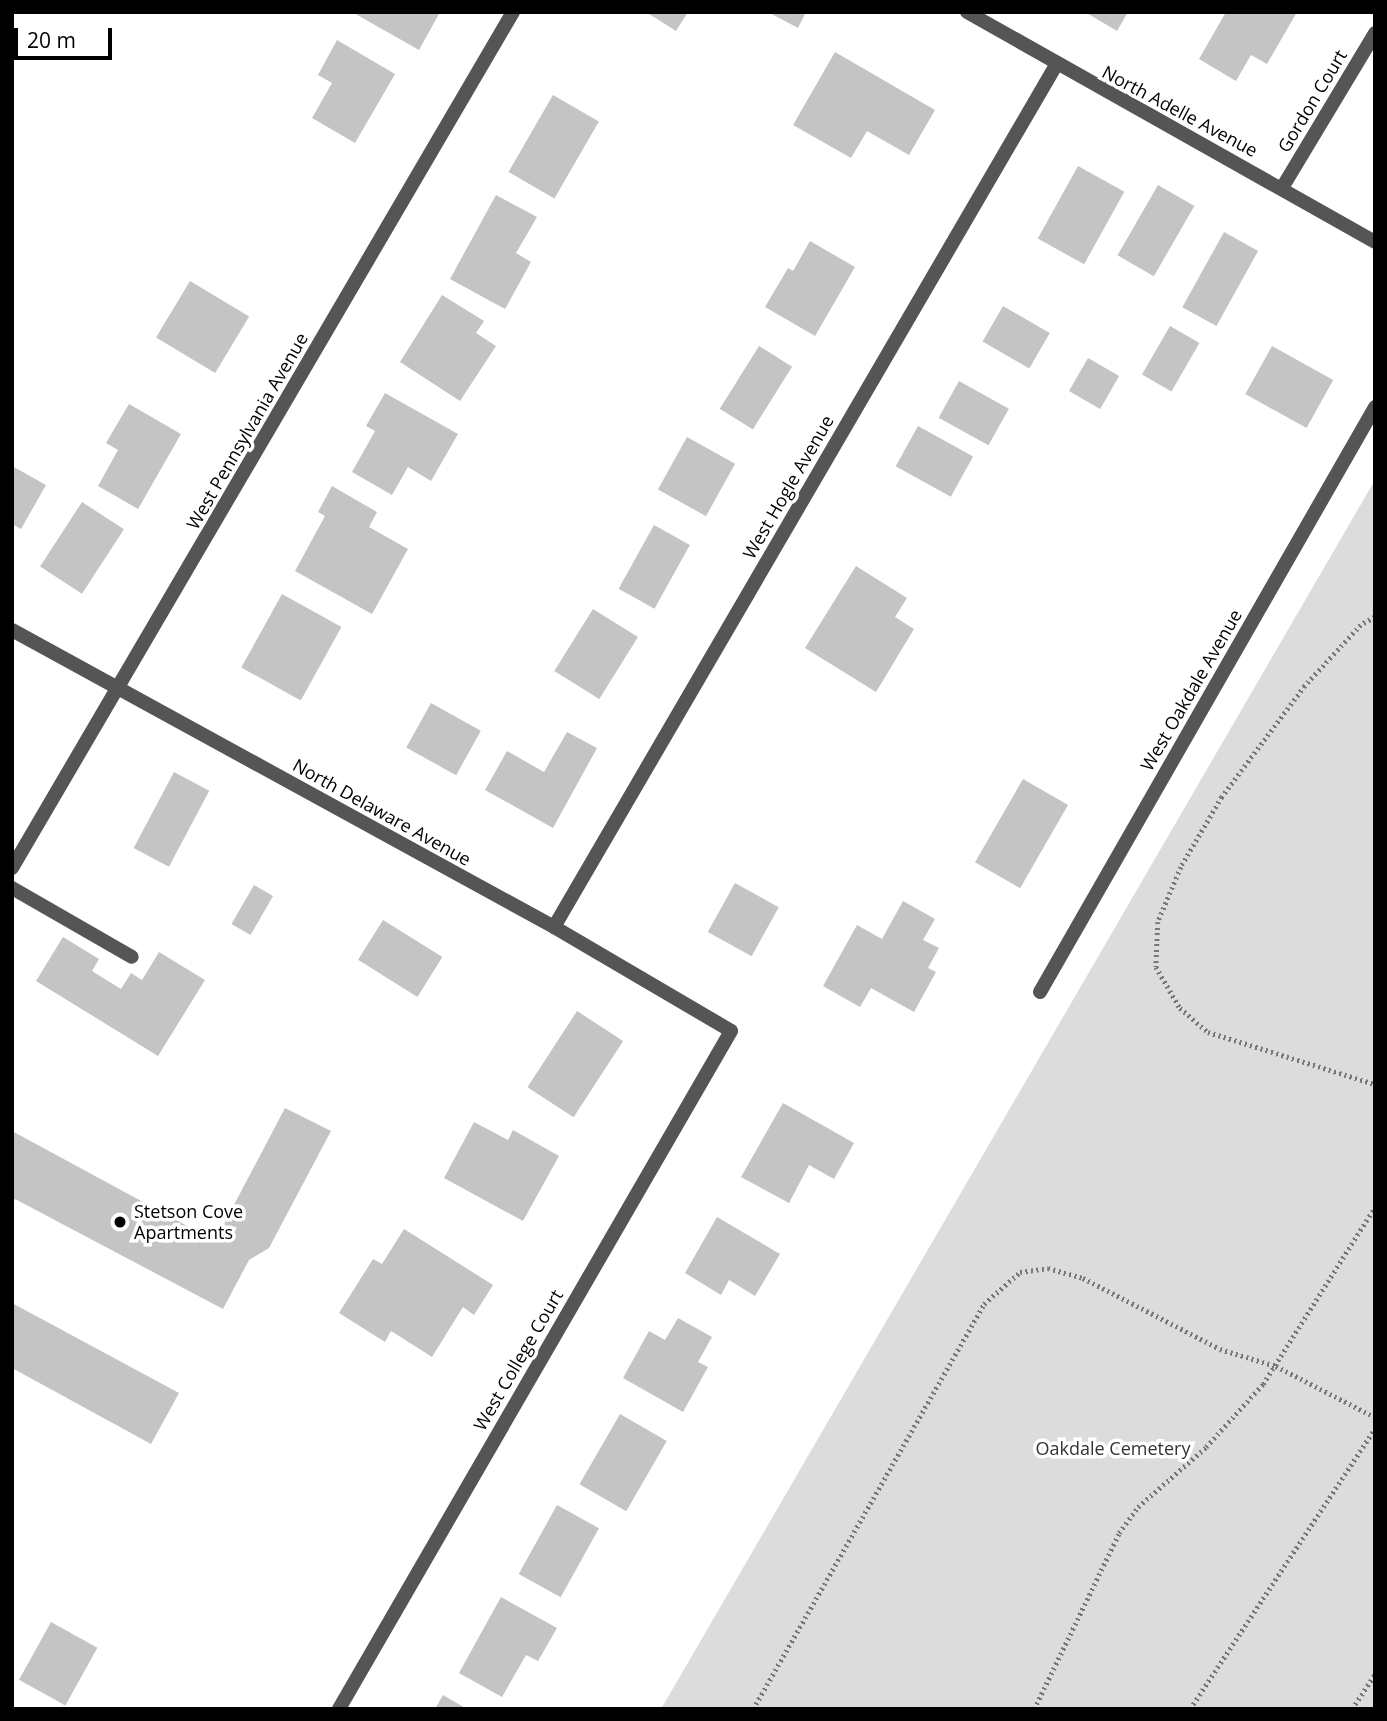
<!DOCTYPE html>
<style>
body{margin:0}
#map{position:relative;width:1387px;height:1721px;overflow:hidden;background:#fff;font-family:"Open Sans",sans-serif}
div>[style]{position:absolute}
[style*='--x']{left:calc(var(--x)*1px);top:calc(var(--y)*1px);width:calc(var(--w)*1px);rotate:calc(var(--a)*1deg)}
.green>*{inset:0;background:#dcdcdc}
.building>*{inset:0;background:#c4c4c4;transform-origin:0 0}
.path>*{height:4.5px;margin-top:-2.25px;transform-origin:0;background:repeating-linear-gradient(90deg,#777 0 2px,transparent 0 5.5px)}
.service>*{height:14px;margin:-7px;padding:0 7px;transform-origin:7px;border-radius:7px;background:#555}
.minor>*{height:14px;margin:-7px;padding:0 7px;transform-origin:7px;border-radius:7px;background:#555}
.tertiary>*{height:14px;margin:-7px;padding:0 7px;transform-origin:7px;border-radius:7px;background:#555}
.dots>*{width:19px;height:19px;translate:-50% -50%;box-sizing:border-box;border:4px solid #fff;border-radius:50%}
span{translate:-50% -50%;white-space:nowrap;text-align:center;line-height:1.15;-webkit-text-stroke:7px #fff;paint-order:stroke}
.street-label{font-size:18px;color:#000}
.poi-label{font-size:18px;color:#000}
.left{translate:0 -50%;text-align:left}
.park-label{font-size:18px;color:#333}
.frame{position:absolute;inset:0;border:14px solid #000;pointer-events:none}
.scale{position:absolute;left:14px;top:28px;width:98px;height:32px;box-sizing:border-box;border:4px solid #000;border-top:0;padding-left:9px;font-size:21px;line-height:24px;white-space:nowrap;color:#000;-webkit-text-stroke:5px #fff;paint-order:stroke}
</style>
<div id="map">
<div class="green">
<div style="clip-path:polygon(1375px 480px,1375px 1709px,661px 1709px)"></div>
</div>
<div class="building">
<div style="clip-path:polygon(352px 12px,440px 12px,419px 50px)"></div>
<div style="clip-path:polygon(646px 12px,688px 12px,676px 31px)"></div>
<div style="clip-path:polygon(768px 12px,806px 12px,798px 28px)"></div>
<div style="clip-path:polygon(1085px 12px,1128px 12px,1117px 31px)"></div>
<div style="clip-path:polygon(1226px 12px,1297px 12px,1267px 64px,1251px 55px,1236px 81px,1199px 59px)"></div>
<div style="clip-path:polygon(337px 40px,395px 74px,355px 143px,312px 118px,332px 83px,318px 75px)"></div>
<div style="clip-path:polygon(835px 52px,935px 110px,909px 155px,867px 131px,851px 158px,793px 125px)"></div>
<div style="left:553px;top:95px;width:53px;height:89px;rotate:30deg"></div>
<div style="left:1078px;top:166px;width:53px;height:83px;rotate:29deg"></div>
<div style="left:1158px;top:185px;width:42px;height:81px;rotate:30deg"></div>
<div style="clip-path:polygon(496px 195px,537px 217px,516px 253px,531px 262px,505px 309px,450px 279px)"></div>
<div style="left:1224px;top:232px;width:39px;height:86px;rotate:29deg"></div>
<div style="clip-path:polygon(810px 241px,855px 267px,815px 336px,765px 307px,788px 268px,793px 271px)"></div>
<div style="left:190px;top:281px;width:69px;height:66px;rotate:31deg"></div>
<div style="clip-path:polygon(442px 295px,484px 321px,476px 333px,496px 346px,460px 401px,400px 362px)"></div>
<div style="left:1003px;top:306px;width:54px;height:41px;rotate:30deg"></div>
<div style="left:1170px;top:326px;width:34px;height:56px;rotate:30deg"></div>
<div style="left:759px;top:346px;width:39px;height:74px;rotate:32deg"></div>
<div style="left:1272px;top:346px;width:70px;height:55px;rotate:29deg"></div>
<div style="left:1088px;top:358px;width:36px;height:38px;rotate:30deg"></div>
<div style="left:959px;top:381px;width:57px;height:42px;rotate:29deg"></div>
<div style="clip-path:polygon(385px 393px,458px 434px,431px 481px,408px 467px,392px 495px,352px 472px,375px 431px,366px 426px)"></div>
<div style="clip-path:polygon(129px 404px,181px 434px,138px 509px,98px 486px,118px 450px,106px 443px)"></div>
<div style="left:918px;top:426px;width:63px;height:46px;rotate:29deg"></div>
<div style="left:687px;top:437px;width:55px;height:60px;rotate:29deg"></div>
<div style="clip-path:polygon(12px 466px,46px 485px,21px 529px,12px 524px)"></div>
<div style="clip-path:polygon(332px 486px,377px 512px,369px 527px,408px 549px,372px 614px,295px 571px,325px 516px,318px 512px)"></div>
<div style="left:82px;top:502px;width:50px;height:77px;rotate:33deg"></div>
<div style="left:654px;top:525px;width:41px;height:73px;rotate:29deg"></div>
<div style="clip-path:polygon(856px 566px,907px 598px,895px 617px,914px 629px,876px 692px,805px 648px)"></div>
<div style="left:282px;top:594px;width:68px;height:84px;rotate:29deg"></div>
<div style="left:593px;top:609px;width:53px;height:73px;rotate:32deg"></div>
<div style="left:431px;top:703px;width:57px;height:51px;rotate:29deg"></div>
<div style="clip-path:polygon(567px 732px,597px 748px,553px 828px,485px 790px,507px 751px,544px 772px)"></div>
<div style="left:174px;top:772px;width:40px;height:86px;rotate:28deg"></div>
<div style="left:1023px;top:779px;width:52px;height:96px;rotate:30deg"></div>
<div style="left:735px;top:883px;width:50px;height:56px;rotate:29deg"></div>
<div style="left:254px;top:885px;width:22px;height:45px;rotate:30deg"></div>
<div style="clip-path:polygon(903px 901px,935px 919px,923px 940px,939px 948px,928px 968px,936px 972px,914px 1012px,871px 988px,860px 1007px,823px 986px,857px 925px,882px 939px)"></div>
<div style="left:383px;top:920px;width:70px;height:47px;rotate:32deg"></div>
<div style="clip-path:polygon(63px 937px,99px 959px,92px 971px,121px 989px,131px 973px,142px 980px,159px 952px,205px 980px,158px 1056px,36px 981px)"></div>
<div style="left:577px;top:1011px;width:55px;height:91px;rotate:33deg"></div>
<div style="clip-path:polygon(783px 1103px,854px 1143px,834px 1179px,809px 1165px,789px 1203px,741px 1177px)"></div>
<div style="clip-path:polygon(285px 1108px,331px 1131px,269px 1248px,249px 1260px,223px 1309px,15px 1199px,12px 1204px,12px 1131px,215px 1241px)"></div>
<div style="clip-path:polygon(474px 1122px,508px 1140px,513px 1130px,559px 1156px,523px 1221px,444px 1178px)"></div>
<div style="clip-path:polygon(717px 1217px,780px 1254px,755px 1296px,729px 1280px,721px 1295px,685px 1273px)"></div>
<div style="clip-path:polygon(404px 1229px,493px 1285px,474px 1315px,463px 1307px,432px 1357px,391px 1331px,385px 1342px,339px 1313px,373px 1259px,382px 1264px)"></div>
<div style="clip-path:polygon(12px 1303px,179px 1393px,151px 1444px,12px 1368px)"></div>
<div style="clip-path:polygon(678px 1318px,712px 1337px,698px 1362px,708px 1367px,683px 1412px,623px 1378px,649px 1331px,665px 1340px)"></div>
<div style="left:620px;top:1414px;width:54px;height:81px;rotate:30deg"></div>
<div style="left:557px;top:1505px;width:48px;height:79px;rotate:29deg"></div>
<div style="clip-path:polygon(501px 1597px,557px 1628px,538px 1661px,526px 1655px,502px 1697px,459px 1673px)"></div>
<div style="left:51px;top:1622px;width:53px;height:66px;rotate:29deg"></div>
<div style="clip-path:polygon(443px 1695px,467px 1709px,435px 1709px)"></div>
</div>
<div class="path">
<div style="--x:1375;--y:617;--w:16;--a:150"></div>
<div style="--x:1361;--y:625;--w:83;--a:132.6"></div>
<div style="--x:1305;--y:686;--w:139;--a:126.8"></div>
<div style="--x:1222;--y:797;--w:81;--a:120.4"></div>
<div style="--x:1181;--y:867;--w:60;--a:112.7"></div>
<div style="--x:1158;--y:922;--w:45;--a:92.5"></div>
<div style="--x:1156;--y:967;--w:48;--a:59.7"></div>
<div style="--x:1180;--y:1008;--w:37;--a:41"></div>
<div style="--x:1208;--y:1032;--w:175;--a:17.3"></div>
<div style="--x:753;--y:1709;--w:466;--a:-60.3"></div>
<div style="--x:984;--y:1304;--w:48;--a:-41.6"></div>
<div style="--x:1020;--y:1272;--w:28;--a:-8"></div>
<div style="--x:1048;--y:1268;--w:36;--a:16"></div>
<div style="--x:1083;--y:1278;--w:154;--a:27.4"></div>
<div style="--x:1220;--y:1349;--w:59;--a:16.9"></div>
<div style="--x:1276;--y:1366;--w:111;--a:27.3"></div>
<div style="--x:1034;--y:1709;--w:195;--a:-64.2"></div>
<div style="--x:1119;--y:1533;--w:32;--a:-54"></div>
<div style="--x:1138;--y:1507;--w:91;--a:-41.4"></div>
<div style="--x:1206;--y:1447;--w:85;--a:-47.9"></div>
<div style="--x:1263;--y:1384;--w:209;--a:-57.7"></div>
<div style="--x:1190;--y:1709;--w:336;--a:-56.6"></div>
<div style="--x:1352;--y:1709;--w:42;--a:-56.7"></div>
</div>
<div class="service">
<div style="--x:12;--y:888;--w:138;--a:29.9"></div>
</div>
<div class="minor">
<div style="--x:967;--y:12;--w:468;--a:29.4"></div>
<div style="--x:1282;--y:188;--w:181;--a:-59"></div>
<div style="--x:12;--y:630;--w:618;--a:28.72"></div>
<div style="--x:554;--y:927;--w:205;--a:30.4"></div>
<div style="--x:731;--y:1031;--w:783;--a:120.04"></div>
<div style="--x:554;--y:927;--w:998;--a:-59.78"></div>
<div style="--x:1040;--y:992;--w:674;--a:-60.2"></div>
</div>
<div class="tertiary">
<div style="--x:12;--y:868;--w:992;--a:-59.66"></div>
</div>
<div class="dots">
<div style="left:120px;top:1222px;background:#000"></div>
</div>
<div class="street-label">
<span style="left:1312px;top:101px;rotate:-59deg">Gordon Court</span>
<span style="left:1180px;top:111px;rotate:28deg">North Adelle Avenue</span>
<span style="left:247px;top:431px;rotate:-60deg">West Pennsylvania Avenue</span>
<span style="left:788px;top:487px;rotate:-60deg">West Hogle Avenue</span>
<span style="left:1191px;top:690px;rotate:-60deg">West Oakdale Avenue</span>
<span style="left:382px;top:812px;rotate:29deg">North Delaware Avenue</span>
<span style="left:518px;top:1360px;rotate:-60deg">West College Court</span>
</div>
<div class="poi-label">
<span class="left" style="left:134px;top:1222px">Stetson Cove<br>Apartments</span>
</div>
<div class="park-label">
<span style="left:1113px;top:1448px">Oakdale Cemetery</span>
</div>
<div class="frame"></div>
<div class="scale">20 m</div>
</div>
